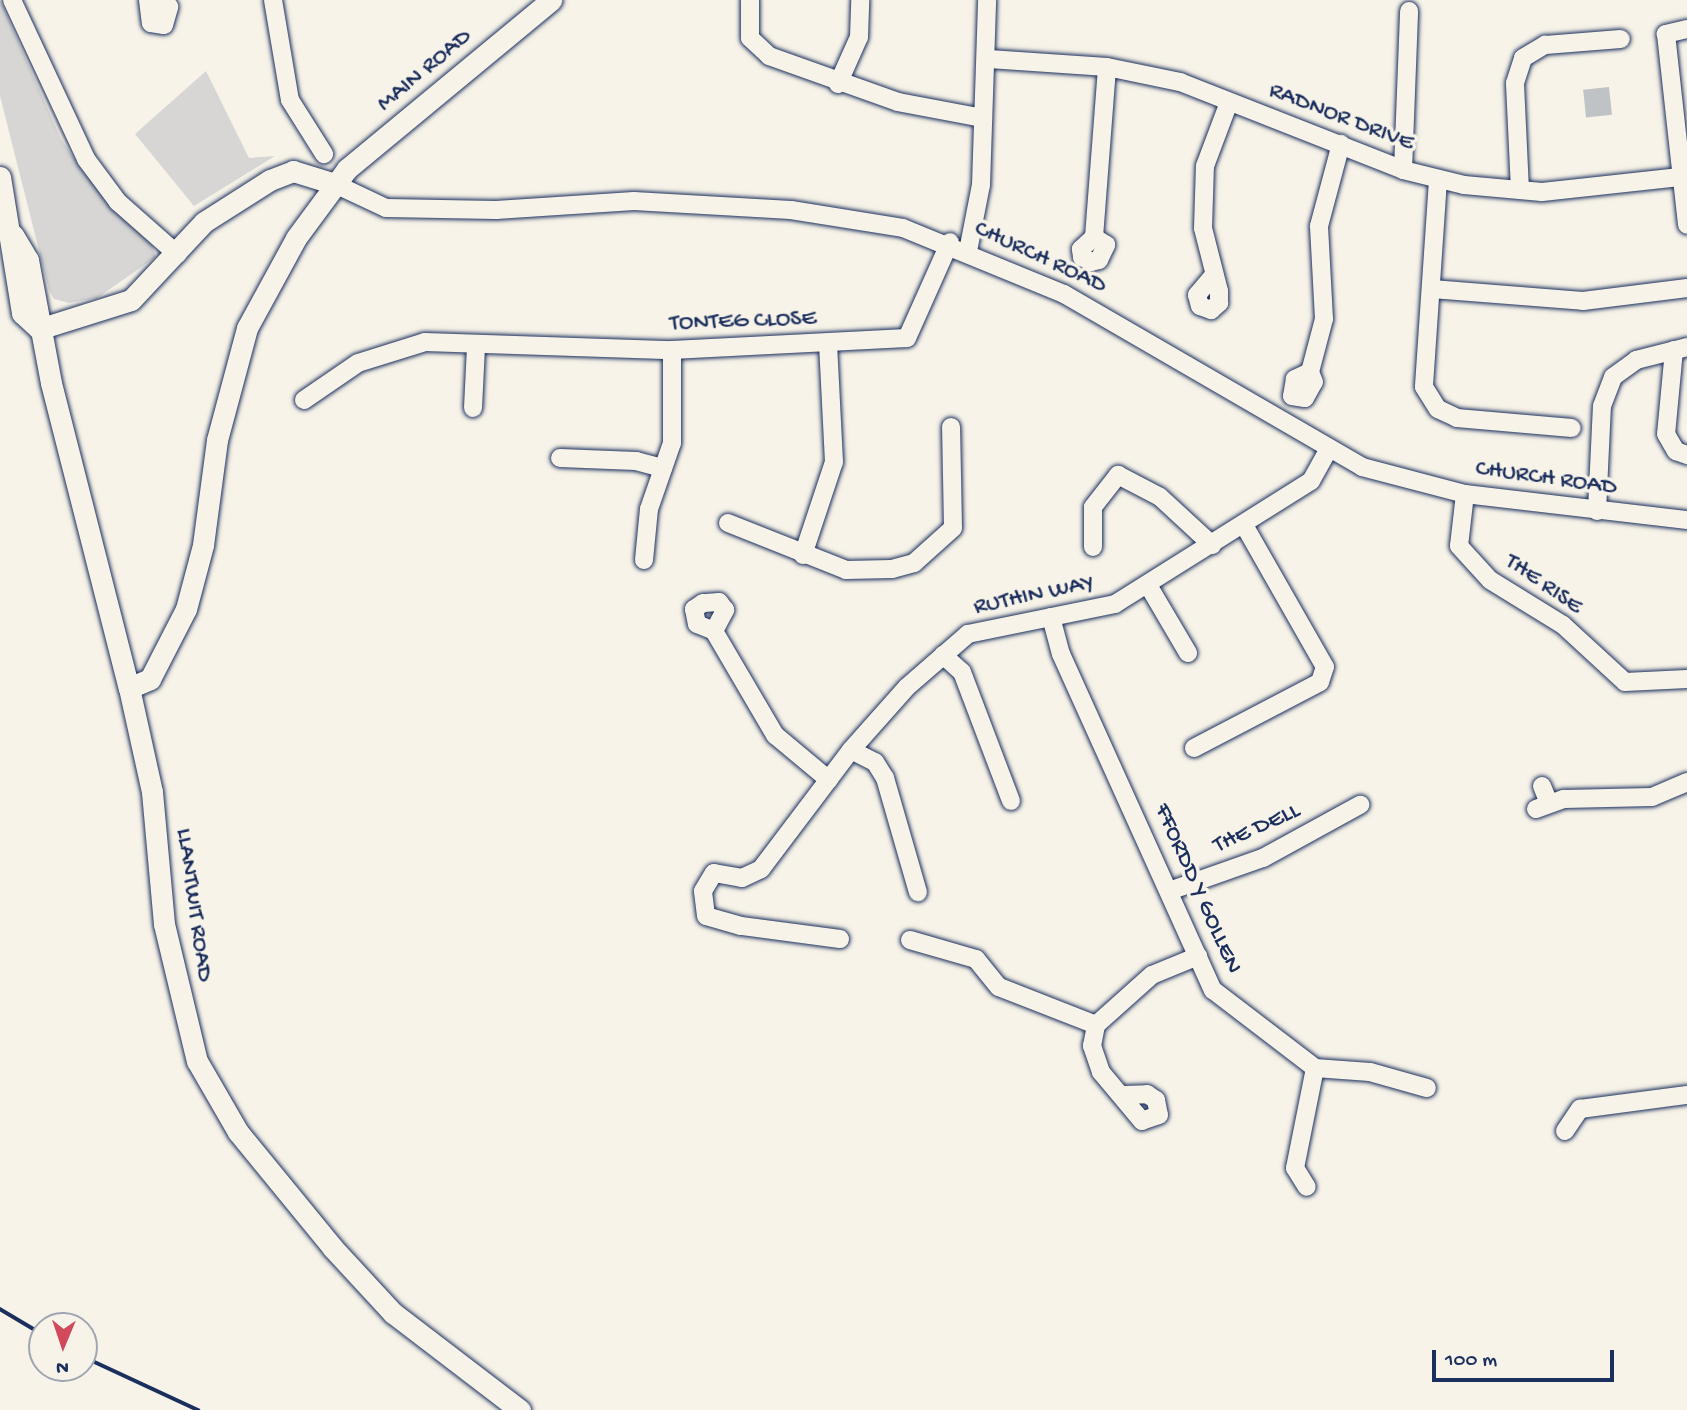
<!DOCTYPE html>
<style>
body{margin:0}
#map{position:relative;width:1687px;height:1410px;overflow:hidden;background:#f7f3e8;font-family:"Gochi Hand",sans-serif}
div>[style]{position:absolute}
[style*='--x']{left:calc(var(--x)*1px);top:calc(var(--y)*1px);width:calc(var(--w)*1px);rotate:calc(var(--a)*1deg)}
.green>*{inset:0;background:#d7d6d4}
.building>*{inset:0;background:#c0c3c5;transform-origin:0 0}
.roads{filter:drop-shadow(0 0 2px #1b2f5e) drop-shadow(0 0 2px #1b2f5e)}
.minor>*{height:18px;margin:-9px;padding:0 9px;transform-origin:9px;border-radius:9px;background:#f7f3e8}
.major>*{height:21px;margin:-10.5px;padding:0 10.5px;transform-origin:10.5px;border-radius:10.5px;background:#f7f3e8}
.rail>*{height:3.5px;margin:-1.75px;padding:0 1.75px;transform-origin:1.75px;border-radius:1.75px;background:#1b2f5e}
span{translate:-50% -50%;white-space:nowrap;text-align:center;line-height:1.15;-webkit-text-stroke:7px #f7f3e8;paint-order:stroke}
.street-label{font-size:24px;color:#1b2f5e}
.north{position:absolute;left:28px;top:1312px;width:70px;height:70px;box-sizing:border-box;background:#f7f3e8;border:2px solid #9fa5b1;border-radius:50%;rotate:182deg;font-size:19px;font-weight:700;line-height:28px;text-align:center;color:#1b2f5e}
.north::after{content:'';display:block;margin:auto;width:24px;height:32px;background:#d1495b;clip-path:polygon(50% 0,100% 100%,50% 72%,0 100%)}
.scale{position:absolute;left:1432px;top:1350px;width:182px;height:32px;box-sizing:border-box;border:4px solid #1b2f5e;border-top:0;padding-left:9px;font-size:21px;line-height:24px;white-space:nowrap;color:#1b2f5e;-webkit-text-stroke:5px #f7f3e8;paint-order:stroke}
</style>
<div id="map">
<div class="green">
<div style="clip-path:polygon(0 0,61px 139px,83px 172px,152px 245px,156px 257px,97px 298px,69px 303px,54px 299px,49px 290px,0 96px)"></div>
<div style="clip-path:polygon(206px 71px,249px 158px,275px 156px,194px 206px,135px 134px)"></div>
</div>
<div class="building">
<div style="left:1609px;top:87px;width:28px;height:26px;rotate:84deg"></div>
</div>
<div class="roads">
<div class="minor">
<div style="--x:12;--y:0;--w:175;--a:65"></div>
<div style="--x:86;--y:159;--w:54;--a:53.3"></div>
<div style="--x:118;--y:202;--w:79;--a:41.4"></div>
<div style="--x:148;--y:0;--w:23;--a:83"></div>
<div style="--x:151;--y:23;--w:13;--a:9"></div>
<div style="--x:164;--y:25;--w:19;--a:-74"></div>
<div style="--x:169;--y:7;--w:20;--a:-160"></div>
<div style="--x:273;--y:0;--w:101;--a:80.4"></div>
<div style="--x:290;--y:100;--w:64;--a:57.8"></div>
<div style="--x:750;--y:0;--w:38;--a:90"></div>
<div style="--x:750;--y:38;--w:26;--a:43"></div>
<div style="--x:769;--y:56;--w:137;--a:19.6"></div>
<div style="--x:898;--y:102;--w:86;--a:10.7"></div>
<div style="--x:1687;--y:29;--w:22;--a:167"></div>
<div style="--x:1666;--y:34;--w:192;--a:83.7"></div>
<div style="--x:989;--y:59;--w:118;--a:3.9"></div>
<div style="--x:1107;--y:67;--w:75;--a:11.6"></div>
<div style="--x:1180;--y:82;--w:240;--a:21.5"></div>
<div style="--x:1403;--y:170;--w:63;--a:13.8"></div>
<div style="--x:1464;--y:185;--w:78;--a:5.1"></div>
<div style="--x:1542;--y:192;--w:139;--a:-6.2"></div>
<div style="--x:838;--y:84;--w:51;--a:-65.9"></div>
<div style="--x:859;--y:37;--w:37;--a:-88"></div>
<div style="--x:1403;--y:170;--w:159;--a:-87.8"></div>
<div style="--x:1438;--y:180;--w:207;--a:93.9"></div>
<div style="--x:1424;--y:387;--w:26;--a:58"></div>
<div style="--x:1438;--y:409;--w:21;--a:25"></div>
<div style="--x:1457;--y:418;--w:115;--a:5"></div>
<div style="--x:335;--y:184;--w:56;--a:25.2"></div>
<div style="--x:386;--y:208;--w:110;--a:1"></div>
<div style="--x:496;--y:210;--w:138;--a:-3.7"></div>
<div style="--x:634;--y:201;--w:157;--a:3.3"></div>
<div style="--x:791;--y:210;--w:113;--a:9.1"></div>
<div style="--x:903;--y:228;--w:174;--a:22.3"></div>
<div style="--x:1064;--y:294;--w:345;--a:30.1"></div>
<div style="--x:1362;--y:467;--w:106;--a:14.7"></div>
<div style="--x:1465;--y:494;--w:224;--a:6.7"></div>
<div style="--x:1520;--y:190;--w:107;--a:-92.7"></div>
<div style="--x:1515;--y:83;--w:26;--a:-72"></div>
<div style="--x:1523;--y:58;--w:26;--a:-31"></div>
<div style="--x:1545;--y:45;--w:76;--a:-4.5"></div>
<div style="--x:1094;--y:237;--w:18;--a:137"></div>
<div style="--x:1081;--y:249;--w:8;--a:83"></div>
<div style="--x:1082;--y:257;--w:10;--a:29"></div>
<div style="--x:1091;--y:262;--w:8;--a:-14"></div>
<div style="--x:1099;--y:260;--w:17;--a:-65"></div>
<div style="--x:1106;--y:245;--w:14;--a:-146"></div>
<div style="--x:1094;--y:237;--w:170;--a:-85.6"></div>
<div style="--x:968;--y:251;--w:67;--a:-78.9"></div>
<div style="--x:981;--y:185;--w:185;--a:-88.1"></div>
<div style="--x:1213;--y:276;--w:25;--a:130"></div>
<div style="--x:1197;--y:295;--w:11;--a:75"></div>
<div style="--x:1200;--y:306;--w:12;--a:20"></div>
<div style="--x:1211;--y:310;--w:11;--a:-41"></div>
<div style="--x:1219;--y:303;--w:12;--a:-90"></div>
<div style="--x:1219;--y:291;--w:65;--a:-104.3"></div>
<div style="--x:1203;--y:228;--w:62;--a:-88.2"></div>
<div style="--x:1205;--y:166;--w:68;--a:-69.4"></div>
<div style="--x:1432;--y:289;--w:151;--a:4.5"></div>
<div style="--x:1583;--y:301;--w:105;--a:-7.1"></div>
<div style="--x:1674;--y:350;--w:84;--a:95.4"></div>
<div style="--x:1666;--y:434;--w:20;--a:60"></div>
<div style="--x:1676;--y:451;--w:12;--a:20"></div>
<div style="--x:1310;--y:372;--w:17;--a:155"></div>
<div style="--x:1295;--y:379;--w:17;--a:100"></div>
<div style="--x:1292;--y:396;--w:13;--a:9"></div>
<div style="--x:1305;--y:398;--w:18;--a:-61"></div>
<div style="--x:1314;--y:382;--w:11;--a:-112"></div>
<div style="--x:1310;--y:372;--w:55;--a:-75.2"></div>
<div style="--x:1324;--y:319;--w:93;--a:-93.1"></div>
<div style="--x:1319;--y:226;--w:85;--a:-75"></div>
<div style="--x:304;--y:400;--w:65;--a:-34.4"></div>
<div style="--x:358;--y:363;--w:70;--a:-17.4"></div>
<div style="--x:425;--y:342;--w:247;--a:1.9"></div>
<div style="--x:672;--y:350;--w:235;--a:-2.9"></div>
<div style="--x:907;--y:338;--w:105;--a:-65.9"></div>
<div style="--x:473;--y:408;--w:62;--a:-87.2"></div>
<div style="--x:560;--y:458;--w:76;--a:2.3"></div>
<div style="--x:636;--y:461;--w:28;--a:15"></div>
<div style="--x:1465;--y:494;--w:52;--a:96.6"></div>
<div style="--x:1459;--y:546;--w:46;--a:47.6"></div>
<div style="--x:1490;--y:580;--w:86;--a:31.7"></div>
<div style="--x:1563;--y:625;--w:84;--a:42.6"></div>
<div style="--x:1625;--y:682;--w:62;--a:-2.8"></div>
<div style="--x:1597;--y:511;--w:105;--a:-87.3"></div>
<div style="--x:1602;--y:406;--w:31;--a:-69"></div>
<div style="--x:1613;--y:377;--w:29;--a:-36"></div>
<div style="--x:1636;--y:360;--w:53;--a:-14.3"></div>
<div style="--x:728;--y:523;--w:127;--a:21.7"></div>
<div style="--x:846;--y:570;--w:46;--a:-1.2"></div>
<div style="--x:892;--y:569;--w:23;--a:-15"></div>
<div style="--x:914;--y:563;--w:52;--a:-41.9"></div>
<div style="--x:953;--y:528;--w:101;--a:-91.1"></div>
<div style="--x:1093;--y:547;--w:40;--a:-90"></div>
<div style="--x:1093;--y:507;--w:41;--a:-52"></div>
<div style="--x:1118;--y:475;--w:47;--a:27.6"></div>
<div style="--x:1160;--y:497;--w:71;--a:42.7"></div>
<div style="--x:803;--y:555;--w:98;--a:-71.6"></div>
<div style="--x:834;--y:462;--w:118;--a:-92.9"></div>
<div style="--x:644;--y:560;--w:51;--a:-84.4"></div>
<div style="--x:649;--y:509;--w:70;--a:-70.8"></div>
<div style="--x:672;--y:443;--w:93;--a:-90"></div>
<div style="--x:1148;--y:585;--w:79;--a:59.5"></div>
<div style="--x:1051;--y:617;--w:38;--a:75"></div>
<div style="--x:1061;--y:654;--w:369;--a:65.7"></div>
<div style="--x:1213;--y:990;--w:128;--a:37.4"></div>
<div style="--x:1315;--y:1068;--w:102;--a:101.3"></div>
<div style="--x:1295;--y:1168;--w:22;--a:58"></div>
<div style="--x:714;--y:631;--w:24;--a:-62"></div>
<div style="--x:725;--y:610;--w:10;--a:-127"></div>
<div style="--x:719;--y:602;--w:16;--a:176"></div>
<div style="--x:703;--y:603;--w:11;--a:146"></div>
<div style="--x:694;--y:609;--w:15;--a:79"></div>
<div style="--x:697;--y:624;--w:18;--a:22"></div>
<div style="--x:714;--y:631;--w:121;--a:59.6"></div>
<div style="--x:775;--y:735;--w:70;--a:39.8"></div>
<div style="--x:943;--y:655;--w:25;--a:42"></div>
<div style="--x:962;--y:672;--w:138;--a:69.2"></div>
<div style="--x:1194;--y:748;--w:142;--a:-27.6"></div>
<div style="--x:1320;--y:682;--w:16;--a:-72"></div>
<div style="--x:1325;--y:667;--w:163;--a:-119.7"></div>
<div style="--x:851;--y:750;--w:27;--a:27"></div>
<div style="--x:875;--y:762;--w:19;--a:58"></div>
<div style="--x:885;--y:778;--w:119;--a:73.9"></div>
<div style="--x:1542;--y:786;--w:18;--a:68"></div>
<div style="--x:1536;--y:809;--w:30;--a:-20"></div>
<div style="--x:1564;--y:799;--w:88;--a:-1.3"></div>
<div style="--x:1652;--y:797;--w:38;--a:-23"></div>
<div style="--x:1172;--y:890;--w:96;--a:-19.4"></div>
<div style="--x:1263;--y:858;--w:111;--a:-28.7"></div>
<div style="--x:840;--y:939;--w:100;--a:-172.5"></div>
<div style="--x:741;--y:926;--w:36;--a:-164"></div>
<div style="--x:706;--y:916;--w:25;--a:-97"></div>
<div style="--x:703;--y:891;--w:21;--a:-59"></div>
<div style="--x:714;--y:873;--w:28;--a:10"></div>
<div style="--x:742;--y:878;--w:21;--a:-25"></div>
<div style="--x:761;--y:869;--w:149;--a:-52.9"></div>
<div style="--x:851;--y:750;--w:84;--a:-48.4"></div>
<div style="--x:907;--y:687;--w:81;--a:-41"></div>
<div style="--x:968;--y:634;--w:150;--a:-11.5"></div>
<div style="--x:1115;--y:604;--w:231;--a:-32.1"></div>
<div style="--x:1311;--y:481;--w:35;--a:-61"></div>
<div style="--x:910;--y:940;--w:69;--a:16.1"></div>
<div style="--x:976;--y:959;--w:36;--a:51"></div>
<div style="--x:999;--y:987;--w:104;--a:21.4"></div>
<div style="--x:1315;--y:1068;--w:55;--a:4.2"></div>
<div style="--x:1370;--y:1072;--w:59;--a:15.7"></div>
<div style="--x:1124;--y:1095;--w:23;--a:-2"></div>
<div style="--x:1147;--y:1094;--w:11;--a:34"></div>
<div style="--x:1156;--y:1100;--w:15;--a:79"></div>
<div style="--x:1159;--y:1115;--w:18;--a:161"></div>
<div style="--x:1142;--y:1121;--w:64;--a:-129.9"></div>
<div style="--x:1101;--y:1072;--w:28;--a:-109"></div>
<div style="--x:1092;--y:1046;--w:21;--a:-79"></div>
<div style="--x:1096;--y:1025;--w:75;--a:-41.8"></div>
<div style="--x:1152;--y:975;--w:50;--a:-22.4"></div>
<div style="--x:1565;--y:1131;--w:27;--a:-56"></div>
<div style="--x:1580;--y:1109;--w:108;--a:-7.5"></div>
</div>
<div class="major">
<div style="--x:0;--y:177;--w:138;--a:80.8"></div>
<div style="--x:22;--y:313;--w:23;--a:43"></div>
<div style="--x:13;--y:235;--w:29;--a:59"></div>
<div style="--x:28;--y:260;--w:125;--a:79.4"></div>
<div style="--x:51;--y:383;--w:315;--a:75.7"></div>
<div style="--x:129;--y:688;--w:107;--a:77.5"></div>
<div style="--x:152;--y:792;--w:133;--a:84.8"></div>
<div style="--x:164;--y:924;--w:141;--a:76.5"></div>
<div style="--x:197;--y:1061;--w:82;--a:60"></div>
<div style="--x:238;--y:1132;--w:149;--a:50.7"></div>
<div style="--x:332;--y:1247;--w:90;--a:47.3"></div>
<div style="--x:393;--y:1313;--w:160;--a:37.4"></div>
<div style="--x:39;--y:329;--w:96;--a:-17.5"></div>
<div style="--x:131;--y:300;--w:107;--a:-46.9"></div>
<div style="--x:204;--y:222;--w:78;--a:-32.5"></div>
<div style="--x:270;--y:180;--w:25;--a:-21"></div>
<div style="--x:293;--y:171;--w:44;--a:17.2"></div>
<div style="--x:129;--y:688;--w:23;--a:-23"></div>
<div style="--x:150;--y:679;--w:79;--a:-62.8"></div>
<div style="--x:186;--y:609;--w:66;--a:-75.1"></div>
<div style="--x:203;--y:545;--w:106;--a:-82.4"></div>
<div style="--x:217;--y:440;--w:116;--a:-75"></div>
<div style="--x:247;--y:328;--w:102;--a:-61.4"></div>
<div style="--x:296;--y:238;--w:86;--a:-53.5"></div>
<div style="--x:347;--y:169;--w:265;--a:-39.6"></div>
</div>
</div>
<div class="rail">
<div style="--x:0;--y:1309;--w:49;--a:30.8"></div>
<div style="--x:84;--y:1357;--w:126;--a:24.9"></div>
</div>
<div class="street-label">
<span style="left:425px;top:71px;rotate:-40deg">MAIN ROAD</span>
<span style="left:1341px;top:118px;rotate:21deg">RADNOR DRIVE</span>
<span style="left:1040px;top:258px;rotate:25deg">CHURCH ROAD</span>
<span style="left:743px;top:322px;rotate:-2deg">TONTEG CLOSE</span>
<span style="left:1546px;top:479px;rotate:8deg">CHURCH ROAD</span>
<span style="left:1543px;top:585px;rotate:35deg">THE RISE</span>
<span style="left:1034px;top:596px;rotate:-12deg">RUTHIN WAY</span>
<span style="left:1257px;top:829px;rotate:-24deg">THE DELL</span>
<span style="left:1197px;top:889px;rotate:66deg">FFORDD Y GOLLEN</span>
<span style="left:193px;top:905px;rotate:82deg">LLANTWIT ROAD</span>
</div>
<div class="north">N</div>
<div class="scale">100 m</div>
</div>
